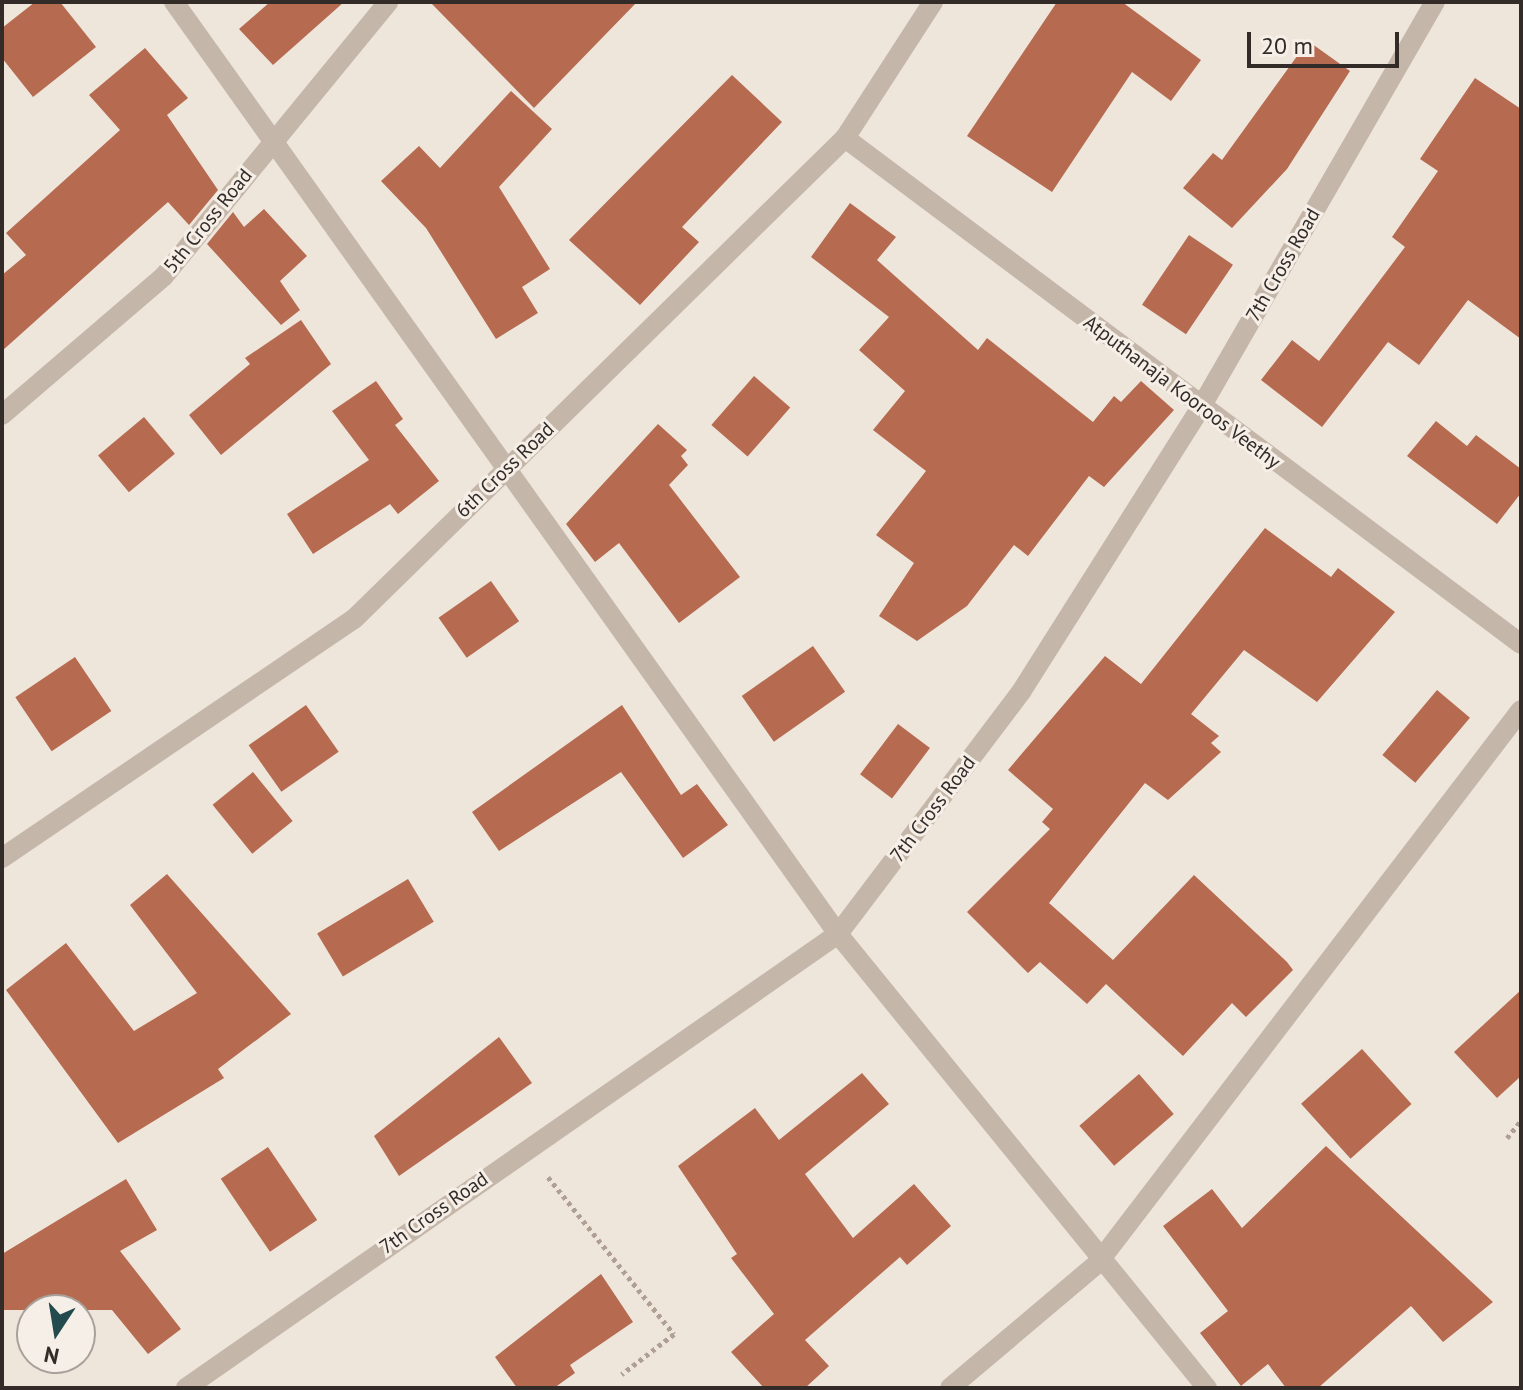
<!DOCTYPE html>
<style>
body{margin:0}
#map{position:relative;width:1523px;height:1390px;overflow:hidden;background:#eee5db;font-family:"PT Sans",sans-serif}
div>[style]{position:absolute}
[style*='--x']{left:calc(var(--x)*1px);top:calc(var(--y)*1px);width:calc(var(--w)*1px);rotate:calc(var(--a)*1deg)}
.building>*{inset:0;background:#b66b51;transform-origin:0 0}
.path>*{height:5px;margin-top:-2.5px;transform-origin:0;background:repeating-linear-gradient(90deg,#b0a093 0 4px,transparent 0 8px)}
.minor>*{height:20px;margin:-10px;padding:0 10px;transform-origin:10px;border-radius:10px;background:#c4b6a9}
span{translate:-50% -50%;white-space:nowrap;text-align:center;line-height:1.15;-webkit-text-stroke:6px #f6efe7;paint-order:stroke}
.street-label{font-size:20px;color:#322b28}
.frame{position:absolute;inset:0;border:4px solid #322b28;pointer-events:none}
.north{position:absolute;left:16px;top:1294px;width:80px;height:80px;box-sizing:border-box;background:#f6efe7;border:2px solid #a8a19b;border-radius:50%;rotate:192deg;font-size:22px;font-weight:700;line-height:32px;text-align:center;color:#322b28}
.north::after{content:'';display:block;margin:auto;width:28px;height:36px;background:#234b4e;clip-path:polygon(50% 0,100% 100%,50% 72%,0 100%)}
.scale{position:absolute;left:1247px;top:32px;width:152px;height:36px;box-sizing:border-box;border:4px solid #322b28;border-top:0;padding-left:10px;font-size:24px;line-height:28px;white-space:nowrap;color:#322b28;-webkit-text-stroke:6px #f6efe7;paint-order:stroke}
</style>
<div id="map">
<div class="building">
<div style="clip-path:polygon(35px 2px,60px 2px,96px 47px,33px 97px,2px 58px,2px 28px)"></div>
<div style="clip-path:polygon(270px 2px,344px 2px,273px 65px,239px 29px)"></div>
<div style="clip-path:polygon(430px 2px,637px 2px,534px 108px)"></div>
<div style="clip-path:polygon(1057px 2px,1122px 2px,1201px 60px,1171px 101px,1132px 72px,1052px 192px,967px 136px)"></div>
<div style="clip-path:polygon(1308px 41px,1350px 71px,1287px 169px,1232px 228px,1183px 188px,1213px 153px,1222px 160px)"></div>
<div style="clip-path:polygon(145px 48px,188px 98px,167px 115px,218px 190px,189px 225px,168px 202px,2px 351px,2px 275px,26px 255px,6px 233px,120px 130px,89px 95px)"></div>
<div style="clip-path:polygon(732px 75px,782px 122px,682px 227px,699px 242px,640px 305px,569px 240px)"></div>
<div style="clip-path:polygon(1475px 78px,1521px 109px,1521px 339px,1468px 300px,1419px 365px,1388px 342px,1322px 427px,1261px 380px,1292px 340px,1319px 361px,1405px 247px,1392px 237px,1438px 171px,1420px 159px)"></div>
<div style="clip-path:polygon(511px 91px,552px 129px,499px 187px,550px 269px,522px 287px,538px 313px,496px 339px,426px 228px,381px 181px,419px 146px,440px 168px)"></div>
<div style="clip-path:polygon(850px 203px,896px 237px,877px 260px,978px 350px,987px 338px,1093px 422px,1114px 396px,1121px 402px,1141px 381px,1174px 410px,1104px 487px,1089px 476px,1028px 556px,1014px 545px,967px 606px,917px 641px,879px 616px,914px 563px,876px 535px,926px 471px,873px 430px,905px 391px,859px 350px,889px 317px,811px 257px)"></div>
<div style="clip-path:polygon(264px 209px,307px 256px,280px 281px,300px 310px,281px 325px,207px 244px,233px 212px,244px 227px)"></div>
<div style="left:1189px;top:235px;width:53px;height:84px;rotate:34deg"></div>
<div style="clip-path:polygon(301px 320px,331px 364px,221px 455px,189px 415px,250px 364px,245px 358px)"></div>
<div style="left:754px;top:376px;width:48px;height:65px;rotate:41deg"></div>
<div style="clip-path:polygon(376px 381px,403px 419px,395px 425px,439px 481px,398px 514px,390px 504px,313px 554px,287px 514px,369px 460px,332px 411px)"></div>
<div style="left:144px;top:417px;width:48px;height:60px;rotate:50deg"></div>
<div style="clip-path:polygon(1436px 421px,1467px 446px,1476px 435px,1521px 469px,1521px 493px,1497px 524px,1407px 456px)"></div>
<div style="clip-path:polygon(658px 424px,687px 450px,681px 456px,688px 465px,669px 485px,740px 577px,679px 623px,619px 543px,595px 562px,566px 524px)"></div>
<div style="clip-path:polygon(1265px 528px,1331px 577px,1338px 568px,1395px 612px,1317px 702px,1244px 650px,1191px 714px,1219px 736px,1211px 743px,1221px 752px,1168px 800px,1145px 783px,1049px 903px,1113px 960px,1194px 875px,1287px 962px,1293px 970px,1246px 1017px,1232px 1003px,1183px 1056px,1106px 984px,1087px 1004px,1040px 962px,1028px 973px,967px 912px,1050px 829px,1042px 822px,1053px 809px,1008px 770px,1105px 656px,1141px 684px)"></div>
<div style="left:491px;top:581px;width:49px;height:64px;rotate:55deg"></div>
<div style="left:813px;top:646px;width:56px;height:87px;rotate:55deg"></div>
<div style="left:75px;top:657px;width:65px;height:72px;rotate:56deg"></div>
<div style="left:1437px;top:690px;width:43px;height:85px;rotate:40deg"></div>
<div style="left:306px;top:705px;width:57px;height:70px;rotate:55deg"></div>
<div style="clip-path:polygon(622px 705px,681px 795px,697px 784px,728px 825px,683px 858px,621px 772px,499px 851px,472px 812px)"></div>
<div style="left:898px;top:724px;width:40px;height:63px;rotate:37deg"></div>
<div style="left:253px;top:772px;width:63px;height:52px;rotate:51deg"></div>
<div style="clip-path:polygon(167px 874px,291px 1014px,218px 1069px,224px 1078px,118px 1143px,6px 990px,66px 943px,134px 1031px,197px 993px,130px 905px)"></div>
<div style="left:408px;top:879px;width:50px;height:106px;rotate:59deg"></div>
<div style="clip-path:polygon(1521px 990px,1521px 1076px,1497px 1098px,1454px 1052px)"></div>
<div style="clip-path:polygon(499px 1037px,532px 1083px,399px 1176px,374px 1136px)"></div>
<div style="left:1362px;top:1049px;width:74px;height:82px;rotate:48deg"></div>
<div style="clip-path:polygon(862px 1073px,889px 1104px,805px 1174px,853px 1238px,914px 1184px,951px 1226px,907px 1265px,900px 1257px,805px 1340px,829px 1366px,805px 1388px,764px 1388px,731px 1352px,774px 1314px,731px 1258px,737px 1254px,678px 1166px,755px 1108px,779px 1140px)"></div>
<div style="left:1139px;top:1074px;width:53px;height:79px;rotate:49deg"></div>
<div style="clip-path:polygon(1326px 1146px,1493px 1302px,1443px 1342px,1411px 1306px,1318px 1388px,1286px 1388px,1268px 1364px,1241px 1386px,1200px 1333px,1228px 1311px,1163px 1226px,1212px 1189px,1242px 1228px)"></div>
<div style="left:268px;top:1147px;width:88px;height:57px;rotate:56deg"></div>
<div style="clip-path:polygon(126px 1179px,157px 1230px,120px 1251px,181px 1329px,148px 1354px,112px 1310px,2px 1310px,2px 1254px)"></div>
<div style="clip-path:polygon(601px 1274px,633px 1322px,570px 1365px,575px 1373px,554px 1388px,517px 1388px,495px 1357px)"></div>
</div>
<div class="path">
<div style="--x:1507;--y:1138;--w:22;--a:-51"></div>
<div style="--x:548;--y:1177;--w:201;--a:51.3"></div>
<div style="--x:674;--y:1334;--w:66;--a:142.4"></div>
</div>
<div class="minor">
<div style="--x:174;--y:2;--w:1144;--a:54.53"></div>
<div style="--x:838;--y:934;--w:585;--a:50.9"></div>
<div style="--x:845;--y:138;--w:844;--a:36.82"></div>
<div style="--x:2;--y:415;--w:213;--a:-40.6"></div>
<div style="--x:164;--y:276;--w:354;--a:-50.7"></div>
<div style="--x:2;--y:858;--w:425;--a:-34.2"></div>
<div style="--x:354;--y:619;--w:687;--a:-44.41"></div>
<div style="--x:845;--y:138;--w:162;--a:-57.1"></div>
<div style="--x:186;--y:1388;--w:794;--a:-34.85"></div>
<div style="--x:838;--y:934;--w:303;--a:-52.9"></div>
<div style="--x:1021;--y:692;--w:337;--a:-57.7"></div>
<div style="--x:1201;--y:407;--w:468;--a:-60"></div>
<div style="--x:950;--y:1388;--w:194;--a:-40.2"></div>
<div style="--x:1098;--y:1263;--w:696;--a:-52.59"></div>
</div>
<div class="street-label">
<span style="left:208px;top:221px;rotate:-51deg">5th Cross Road</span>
<span style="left:1283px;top:265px;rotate:-60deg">7th Cross Road</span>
<span style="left:1182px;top:392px;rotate:37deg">Atputhanaja Kooroos Veethy</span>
<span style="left:505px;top:470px;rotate:-44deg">6th Cross Road</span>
<span style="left:933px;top:809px;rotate:-53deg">7th Cross Road</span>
<span style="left:434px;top:1213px;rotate:-35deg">7th Cross Road</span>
</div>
<div class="frame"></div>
<div class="north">N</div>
<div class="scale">20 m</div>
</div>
